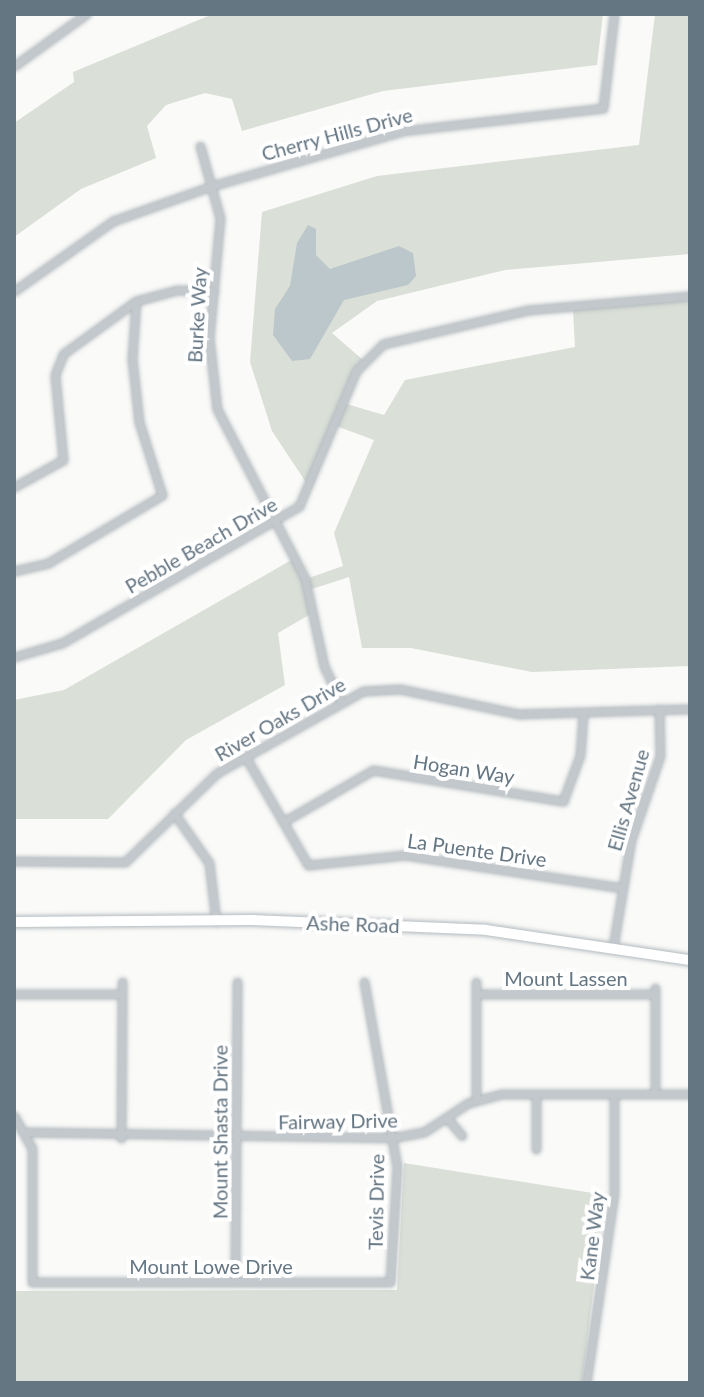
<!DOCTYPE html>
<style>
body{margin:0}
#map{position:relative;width:704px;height:1397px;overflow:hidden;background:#fafaf8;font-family:Lato,sans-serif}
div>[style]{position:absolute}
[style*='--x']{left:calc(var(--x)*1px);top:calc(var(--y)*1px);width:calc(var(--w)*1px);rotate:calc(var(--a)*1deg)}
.green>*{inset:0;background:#dadfd7}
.water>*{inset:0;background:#bbc7cb}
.roads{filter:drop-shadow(0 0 2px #b3babf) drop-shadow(0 0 2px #b3babf)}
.street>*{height:7px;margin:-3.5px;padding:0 3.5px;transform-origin:3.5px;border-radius:3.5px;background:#c3c8cc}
.secondary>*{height:10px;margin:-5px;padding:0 5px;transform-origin:5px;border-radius:5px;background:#fff}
span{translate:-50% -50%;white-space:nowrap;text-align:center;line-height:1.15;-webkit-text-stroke:8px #fff;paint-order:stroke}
.street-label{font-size:20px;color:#657683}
.frame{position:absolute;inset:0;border:16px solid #657683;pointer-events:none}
</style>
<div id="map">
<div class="green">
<div style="clip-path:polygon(213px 14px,603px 14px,597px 65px,383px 91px,242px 131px,232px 99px,205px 93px,166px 105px,147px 126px,156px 158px,81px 189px,14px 237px,14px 123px,74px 82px,73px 72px)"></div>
<div style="clip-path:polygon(655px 14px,690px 14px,690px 254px,505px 270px,377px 301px,332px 333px,363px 360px,343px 403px,384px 415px,405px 380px,575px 347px,573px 310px,690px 299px,690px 666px,532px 672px,411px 648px,362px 648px,349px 577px,309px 590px,314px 612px,278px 633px,285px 685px,186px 740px,108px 819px,14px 819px,14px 700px,64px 690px,295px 558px,306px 579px,343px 566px,334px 533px,374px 440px,336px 426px,311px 490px,272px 431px,250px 362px,262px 212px,377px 176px,639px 145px)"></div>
<div style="clip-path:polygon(404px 1163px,605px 1195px,582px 1383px,14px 1383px,14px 1291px,397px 1290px)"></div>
</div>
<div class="water">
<div style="clip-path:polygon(308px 225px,316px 229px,316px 255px,330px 269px,399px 246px,413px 253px,416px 276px,408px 285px,344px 300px,310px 359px,292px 361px,273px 335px,275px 309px,290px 286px,297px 243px)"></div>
</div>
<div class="roads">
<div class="street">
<div style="--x:14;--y:66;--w:89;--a:-35.8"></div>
<div style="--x:200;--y:146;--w:75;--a:74.5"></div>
<div style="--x:220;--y:218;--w:121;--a:95.2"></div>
<div style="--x:209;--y:338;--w:71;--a:83.6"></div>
<div style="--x:217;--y:409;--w:191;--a:62.6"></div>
<div style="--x:305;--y:579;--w:89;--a:77.7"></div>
<div style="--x:324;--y:666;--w:38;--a:65"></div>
<div style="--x:14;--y:291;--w:121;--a:-35.3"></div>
<div style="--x:113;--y:221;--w:105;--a:-19.5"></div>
<div style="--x:212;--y:186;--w:198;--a:-16.1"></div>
<div style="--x:402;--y:131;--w:202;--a:-6.5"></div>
<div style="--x:603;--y:108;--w:95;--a:-83.3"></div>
<div style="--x:14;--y:487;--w:56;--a:-28.9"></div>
<div style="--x:63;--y:460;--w:85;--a:-95.4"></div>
<div style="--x:55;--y:375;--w:22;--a:-69"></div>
<div style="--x:63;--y:354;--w:90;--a:-36"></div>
<div style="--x:136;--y:301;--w:42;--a:-15"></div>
<div style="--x:177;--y:290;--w:37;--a:2"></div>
<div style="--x:14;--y:571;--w:35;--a:-13"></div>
<div style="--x:48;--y:563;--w:133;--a:-30.8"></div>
<div style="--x:162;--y:495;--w:77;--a:-107.5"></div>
<div style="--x:139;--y:422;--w:63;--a:-96.3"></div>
<div style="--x:132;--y:359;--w:58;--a:-86.1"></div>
<div style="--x:14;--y:657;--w:50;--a:-16.3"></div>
<div style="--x:62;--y:643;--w:274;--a:-30"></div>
<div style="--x:299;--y:506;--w:147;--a:-67.1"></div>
<div style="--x:356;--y:371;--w:38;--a:-45"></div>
<div style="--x:383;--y:344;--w:149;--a:-13.2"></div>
<div style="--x:528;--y:310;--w:163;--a:-4.9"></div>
<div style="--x:245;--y:756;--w:126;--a:60"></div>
<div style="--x:308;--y:865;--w:98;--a:-5.9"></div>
<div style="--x:405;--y:855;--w:220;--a:8.6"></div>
<div style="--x:174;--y:813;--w:61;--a:55"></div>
<div style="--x:209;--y:863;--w:59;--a:83.2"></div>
<div style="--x:283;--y:822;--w:104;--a:-30"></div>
<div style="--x:373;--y:770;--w:193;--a:9.3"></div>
<div style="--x:563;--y:801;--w:49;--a:-69.7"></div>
<div style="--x:580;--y:755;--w:41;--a:-85.8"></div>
<div style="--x:14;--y:861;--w:111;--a:0.5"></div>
<div style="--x:125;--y:862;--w:128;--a:-44.1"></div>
<div style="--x:217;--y:773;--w:167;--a:-29.3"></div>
<div style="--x:363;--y:691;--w:37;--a:-3"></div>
<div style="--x:400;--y:689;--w:122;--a:11.9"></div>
<div style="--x:519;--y:714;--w:171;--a:-1.7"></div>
<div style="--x:613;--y:947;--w:109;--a:-80.5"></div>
<div style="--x:631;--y:840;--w:89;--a:-71"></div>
<div style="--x:660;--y:756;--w:47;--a:-91.2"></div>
<div style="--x:476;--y:982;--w:118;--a:90"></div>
<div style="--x:655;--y:988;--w:106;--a:90"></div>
<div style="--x:14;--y:994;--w:108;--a:0"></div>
<div style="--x:476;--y:994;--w:179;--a:0"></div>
<div style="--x:14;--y:1116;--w:37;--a:61"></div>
<div style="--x:32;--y:1148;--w:134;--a:90"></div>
<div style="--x:32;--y:1282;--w:358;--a:0"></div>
<div style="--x:390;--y:1282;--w:115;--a:-86.5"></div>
<div style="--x:397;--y:1167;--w:188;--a:-100.1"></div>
<div style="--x:447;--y:1118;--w:23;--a:50"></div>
<div style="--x:27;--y:1132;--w:365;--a:0.9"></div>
<div style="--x:392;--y:1138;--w:33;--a:-11"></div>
<div style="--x:424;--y:1132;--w:53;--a:-33.4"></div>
<div style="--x:468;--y:1103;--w:34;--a:-15"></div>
<div style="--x:501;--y:1094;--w:189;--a:0"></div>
<div style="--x:121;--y:1138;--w:156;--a:-89.6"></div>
<div style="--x:536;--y:1149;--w:55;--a:-90"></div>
<div style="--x:235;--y:1282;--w:300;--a:-89.6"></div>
<div style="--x:586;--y:1383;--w:191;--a:-81.6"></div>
<div style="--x:614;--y:1194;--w:100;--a:-90"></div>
</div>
<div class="secondary">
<div style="--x:14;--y:922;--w:238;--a:-0.5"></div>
<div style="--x:252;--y:920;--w:234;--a:2.4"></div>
<div style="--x:486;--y:930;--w:206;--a:8.4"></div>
</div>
</div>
<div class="street-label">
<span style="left:337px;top:134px;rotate:-15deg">Cherry Hills Drive</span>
<span style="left:197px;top:315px;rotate:-87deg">Burke Way</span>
<span style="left:201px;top:545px;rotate:-30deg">Pebble Beach Drive</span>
<span style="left:280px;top:719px;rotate:-30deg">River Oaks Drive</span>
<span style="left:464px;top:769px;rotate:9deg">Hogan Way</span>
<span style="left:628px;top:800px;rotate:-74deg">Ellis Avenue</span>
<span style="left:477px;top:850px;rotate:8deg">La Puente Drive</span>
<span style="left:353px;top:924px;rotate:2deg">Ashe Road</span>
<span style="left:566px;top:978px">Mount Lassen</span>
<span style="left:338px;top:1121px;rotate:-1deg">Fairway Drive</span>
<span style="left:220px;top:1132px;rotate:-90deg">Mount Shasta Drive</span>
<span style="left:376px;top:1202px;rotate:-89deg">Tevis Drive</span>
<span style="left:592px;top:1236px;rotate:-83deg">Kane Way</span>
<span style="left:211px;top:1266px">Mount Lowe Drive</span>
</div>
<div class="frame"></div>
</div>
